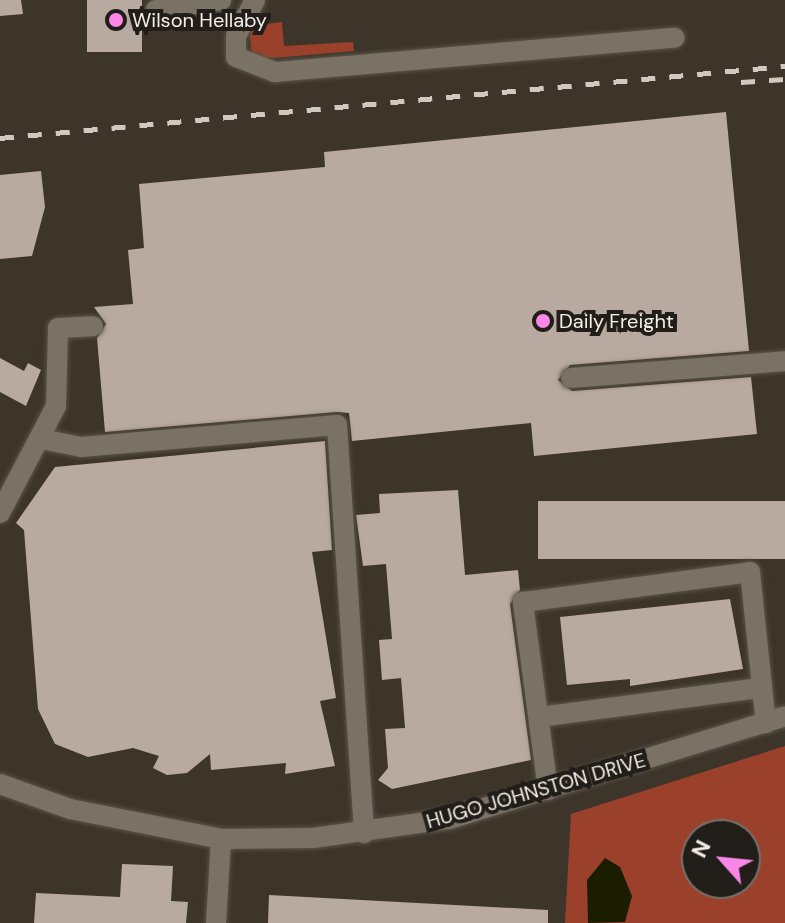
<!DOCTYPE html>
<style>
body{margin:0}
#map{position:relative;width:785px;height:923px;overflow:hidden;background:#3d352a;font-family:"DM Sans",sans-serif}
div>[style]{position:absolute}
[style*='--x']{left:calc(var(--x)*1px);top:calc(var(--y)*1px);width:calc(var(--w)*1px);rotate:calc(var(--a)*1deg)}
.forest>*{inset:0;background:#9b402b}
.water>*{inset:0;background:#1a1d00}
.building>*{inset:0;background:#b9aaa1;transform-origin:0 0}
.roads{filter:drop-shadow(0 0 2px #5a5349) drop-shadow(0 0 2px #5a5349)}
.minor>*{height:20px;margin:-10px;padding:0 10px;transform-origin:10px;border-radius:10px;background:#7b7266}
.rail>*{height:5px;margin-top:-2.5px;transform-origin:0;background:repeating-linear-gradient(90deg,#d0c9c1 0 14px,transparent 0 28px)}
.dots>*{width:22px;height:22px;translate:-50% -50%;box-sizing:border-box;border:4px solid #211d18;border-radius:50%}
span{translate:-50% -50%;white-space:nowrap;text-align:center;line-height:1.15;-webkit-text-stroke:8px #211d18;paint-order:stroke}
.poi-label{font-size:20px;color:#f4eee7}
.left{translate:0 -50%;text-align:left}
.street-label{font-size:20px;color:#f4eee7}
.north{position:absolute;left:681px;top:819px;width:80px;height:80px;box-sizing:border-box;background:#211d18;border:2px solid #75716b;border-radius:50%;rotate:297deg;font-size:22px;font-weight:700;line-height:32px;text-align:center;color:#f4eee7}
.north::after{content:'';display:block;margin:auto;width:28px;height:36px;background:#fa87e7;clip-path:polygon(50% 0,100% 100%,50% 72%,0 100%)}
</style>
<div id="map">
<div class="forest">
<div style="clip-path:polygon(282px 22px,284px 46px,353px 42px,354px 51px,252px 60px,249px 26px)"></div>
<div style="clip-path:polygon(evenodd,785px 746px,785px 923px,565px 923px,571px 814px,785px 746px,697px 835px,745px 835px,745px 883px,697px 883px,697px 835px)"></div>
</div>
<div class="water">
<div style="clip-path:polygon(605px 858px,620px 867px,632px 896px,625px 922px,588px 923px,587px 880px)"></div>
</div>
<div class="building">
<div style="clip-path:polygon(0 0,21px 0,23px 14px,0 16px)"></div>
<div style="left:87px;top:0;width:55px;height:52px"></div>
<div style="clip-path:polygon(726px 112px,749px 351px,570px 365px,558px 380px,572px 391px,751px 377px,757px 434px,534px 456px,531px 423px,352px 441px,349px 413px,337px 412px,105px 432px,97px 338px,106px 324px,94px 307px,133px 304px,128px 250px,144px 248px,139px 184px,325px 167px,324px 152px)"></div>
<div style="clip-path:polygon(41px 171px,45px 207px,32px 256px,0 259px,0 175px)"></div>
<div style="clip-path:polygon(0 358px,24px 371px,28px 363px,41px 370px,26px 406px,0 392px)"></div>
<div style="clip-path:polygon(325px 441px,332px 550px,312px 552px,336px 698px,320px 701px,335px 766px,285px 774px,286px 763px,211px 770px,210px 754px,187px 773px,167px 775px,153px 768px,159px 756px,133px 748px,88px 757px,55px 744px,38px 709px,24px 530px,16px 523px,55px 467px)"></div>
<div style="clip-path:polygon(458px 490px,465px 575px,518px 570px,520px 590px,510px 604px,531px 760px,392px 789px,378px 780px,388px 768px,385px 729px,405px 728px,401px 678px,382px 680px,379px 640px,392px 639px,386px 564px,363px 566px,356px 515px,380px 513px,379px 494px)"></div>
<div style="left:785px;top:501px;width:58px;height:247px;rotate:90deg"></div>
<div style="clip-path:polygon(730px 599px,743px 669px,630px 686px,630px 679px,567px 685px,560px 617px)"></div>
<div style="clip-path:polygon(122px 864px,173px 866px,171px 901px,188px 902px,186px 923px,34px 923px,36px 893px,120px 897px)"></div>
<div style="clip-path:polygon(269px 895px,548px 910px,548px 923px,268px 923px)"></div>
</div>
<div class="roads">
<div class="minor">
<div style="--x:255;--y:0;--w:41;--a:117.8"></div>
<div style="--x:236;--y:36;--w:21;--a:90"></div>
<div style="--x:236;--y:57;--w:42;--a:21"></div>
<div style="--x:275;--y:72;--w:401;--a:-4.9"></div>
<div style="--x:156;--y:10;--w:66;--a:-8.7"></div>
<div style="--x:571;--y:378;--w:215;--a:-4.5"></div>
<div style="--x:41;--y:439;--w:41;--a:11.3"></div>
<div style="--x:81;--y:447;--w:257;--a:-4.9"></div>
<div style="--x:337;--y:425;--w:409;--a:86.2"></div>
<div style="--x:0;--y:513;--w:121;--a:-62.4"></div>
<div style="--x:56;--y:406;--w:78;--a:-88.5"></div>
<div style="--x:58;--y:328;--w:35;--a:-3"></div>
<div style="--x:539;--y:717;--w:221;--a:-7.5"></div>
<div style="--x:0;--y:784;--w:74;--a:19.7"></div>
<div style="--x:70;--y:809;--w:154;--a:11.2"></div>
<div style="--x:221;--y:839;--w:92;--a:-0.6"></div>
<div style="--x:313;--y:838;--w:137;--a:-8"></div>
<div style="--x:449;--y:819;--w:351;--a:-17"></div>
<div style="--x:548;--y:790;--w:190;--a:-97.6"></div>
<div style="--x:523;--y:602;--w:229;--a:-7.5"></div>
<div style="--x:750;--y:572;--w:152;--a:84"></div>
<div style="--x:216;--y:923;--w:84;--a:-86.6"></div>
</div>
</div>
<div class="rail">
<div style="--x:741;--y:82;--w:44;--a:-3.9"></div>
<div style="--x:0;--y:138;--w:788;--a:-5.24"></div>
</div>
<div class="dots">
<div style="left:116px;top:20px;background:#fa87e7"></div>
<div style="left:543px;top:321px;background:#fa87e7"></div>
</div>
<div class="poi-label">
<span class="left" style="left:132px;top:20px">Wilson Hellaby</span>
<span class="left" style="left:559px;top:321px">Daily Freight</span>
</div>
<div class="street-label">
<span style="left:536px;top:791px;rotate:-16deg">HUGO JOHNSTON DRIVE</span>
</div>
<div class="north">N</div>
</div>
